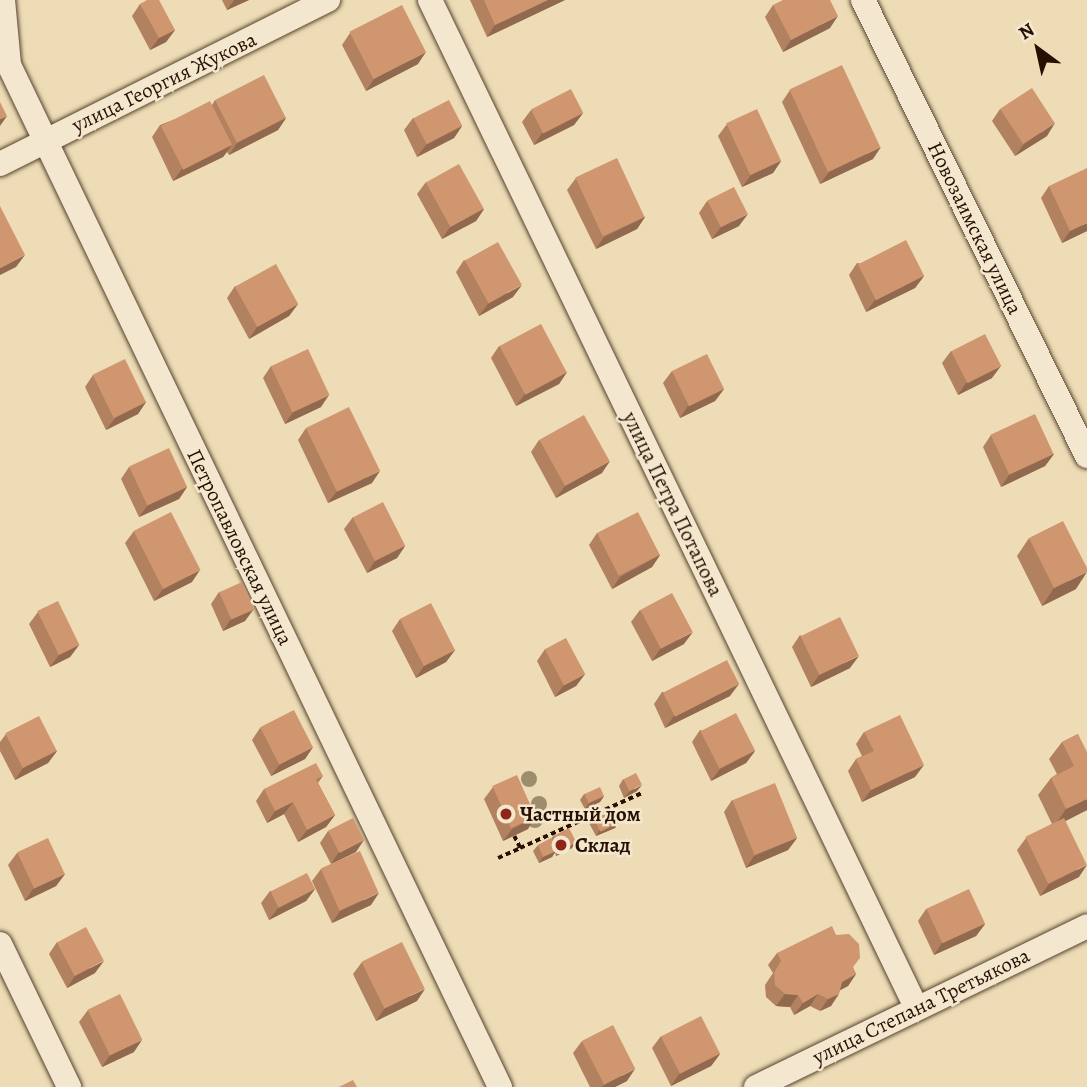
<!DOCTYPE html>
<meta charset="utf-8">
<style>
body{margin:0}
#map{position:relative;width:1087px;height:1087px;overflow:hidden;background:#eddcb5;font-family:Alegreya,serif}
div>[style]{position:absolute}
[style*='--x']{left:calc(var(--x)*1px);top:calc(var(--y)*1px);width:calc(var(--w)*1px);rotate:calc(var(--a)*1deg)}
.path>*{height:3.5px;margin-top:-1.75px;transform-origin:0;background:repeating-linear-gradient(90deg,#271002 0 5px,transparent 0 8.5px)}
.roads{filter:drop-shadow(0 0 2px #58432f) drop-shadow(0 0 2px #58432f)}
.street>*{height:24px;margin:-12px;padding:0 12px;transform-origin:12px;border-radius:12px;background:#f3e8cf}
.trees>*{width:16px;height:16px;margin:-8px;border-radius:50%;background:#9d8d6d}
.wall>*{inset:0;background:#b2815f}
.shaded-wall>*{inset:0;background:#91694e}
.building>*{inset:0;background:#cf966f;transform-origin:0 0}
.dots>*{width:19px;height:19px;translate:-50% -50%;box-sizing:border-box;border:4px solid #f3e8cf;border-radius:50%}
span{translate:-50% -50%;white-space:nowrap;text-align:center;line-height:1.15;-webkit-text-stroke:5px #f3e8cf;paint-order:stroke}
.street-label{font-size:21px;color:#271002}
.poi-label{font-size:21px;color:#271002;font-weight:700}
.left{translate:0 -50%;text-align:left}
.north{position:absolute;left:1003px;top:14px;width:70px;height:70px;-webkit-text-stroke:5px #f3e8cf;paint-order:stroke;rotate:327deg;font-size:19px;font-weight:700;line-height:28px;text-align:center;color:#271002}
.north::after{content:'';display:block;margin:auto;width:24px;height:32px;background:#271002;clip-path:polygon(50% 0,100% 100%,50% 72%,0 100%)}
</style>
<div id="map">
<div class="path">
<div style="--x:520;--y:848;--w:134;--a:-24.3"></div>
<div style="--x:498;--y:858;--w:24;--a:-24"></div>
<div style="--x:520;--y:848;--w:13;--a:-117"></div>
</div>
<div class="roads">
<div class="street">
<div style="--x:3;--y:0;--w:65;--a:84.7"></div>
<div style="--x:9;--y:65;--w:1134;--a:64.34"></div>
<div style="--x:430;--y:0;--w:1118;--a:64.24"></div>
<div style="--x:863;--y:0;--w:508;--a:63.84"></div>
<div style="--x:0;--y:164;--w:367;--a:-26.6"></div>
<div style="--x:0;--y:944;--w:159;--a:64.2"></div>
<div style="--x:756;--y:1087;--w:368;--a:-25.9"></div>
</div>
</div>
<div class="trees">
<div style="left:529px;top:779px"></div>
<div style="left:539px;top:804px"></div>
<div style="left:535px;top:820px"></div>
</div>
<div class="wall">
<div style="clip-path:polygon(222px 0,249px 0,227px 10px)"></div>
<div style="clip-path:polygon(470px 0,565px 0,487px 37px)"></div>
<div style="clip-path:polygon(140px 4px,175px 30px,166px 42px,150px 50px,132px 16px)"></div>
<div style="clip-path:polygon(773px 5px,830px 28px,783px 52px,765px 17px)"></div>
<div style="clip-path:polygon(350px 33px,418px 64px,366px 91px,342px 45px)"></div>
<div style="clip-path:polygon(790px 90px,873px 159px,820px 184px,782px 102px)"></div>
<div style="clip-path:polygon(215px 100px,286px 118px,278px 130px,229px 155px,227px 152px,223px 157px,173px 181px,152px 137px,160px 125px,212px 105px)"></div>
<div style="clip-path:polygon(1000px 109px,1047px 136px,1015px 156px,992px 121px)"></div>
<div style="clip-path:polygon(531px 110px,583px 113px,574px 125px,534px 145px,522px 122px)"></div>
<div style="clip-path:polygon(413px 118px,462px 126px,454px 138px,417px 157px,404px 130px)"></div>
<div style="clip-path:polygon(727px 124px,781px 161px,773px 173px,742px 187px,718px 136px)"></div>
<div style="clip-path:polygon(576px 178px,645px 217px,637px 229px,596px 249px,567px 190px)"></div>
<div style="clip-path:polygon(426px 182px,484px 209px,476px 221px,442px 239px,417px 194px)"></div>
<div style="clip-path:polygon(1049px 186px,1087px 231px,1062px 243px,1041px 198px)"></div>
<div style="clip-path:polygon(707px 201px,739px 226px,712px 239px,699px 213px)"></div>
<div style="clip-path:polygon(464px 260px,513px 297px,479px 316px,456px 272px)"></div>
<div style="clip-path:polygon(857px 263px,924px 276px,915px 288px,866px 312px,849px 275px)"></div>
<div style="clip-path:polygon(235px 286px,298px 304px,289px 316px,249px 339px,227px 298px)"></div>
<div style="clip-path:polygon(499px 346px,567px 372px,559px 384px,516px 406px,491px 358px)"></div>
<div style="clip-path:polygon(951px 351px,992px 378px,958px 395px,942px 363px)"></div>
<div style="clip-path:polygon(271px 366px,321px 407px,285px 424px,263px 378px)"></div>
<div style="clip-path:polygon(672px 371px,724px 389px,715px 401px,680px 418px,663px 383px)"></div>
<div style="clip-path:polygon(93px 375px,146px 402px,138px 414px,106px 430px,85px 387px)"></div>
<div style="clip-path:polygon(306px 428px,372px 483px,328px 503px,298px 440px)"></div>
<div style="clip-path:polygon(991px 435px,1054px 454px,1045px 466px,1001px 487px,983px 447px)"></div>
<div style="clip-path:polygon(539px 440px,602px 473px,556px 498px,531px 452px)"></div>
<div style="clip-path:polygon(129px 467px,187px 487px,179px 499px,139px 517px,121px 479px)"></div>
<div style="clip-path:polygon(353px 517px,405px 546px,397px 558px,367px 573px,344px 529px)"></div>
<div style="clip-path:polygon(134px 531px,192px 582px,154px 601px,125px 543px)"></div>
<div style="clip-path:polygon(597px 533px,660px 555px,652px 567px,612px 589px,589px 545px)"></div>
<div style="clip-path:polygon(1029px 538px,1076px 589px,1042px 606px,1017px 556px)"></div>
<div style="clip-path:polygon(219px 592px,245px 621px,223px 631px,211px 604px)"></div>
<div style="clip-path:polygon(640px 610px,684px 644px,652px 661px,631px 622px)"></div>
<div style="clip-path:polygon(38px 612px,79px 645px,70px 657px,50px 667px,29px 624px)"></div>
<div style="clip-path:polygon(400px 619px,455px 650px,446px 662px,416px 678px,392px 631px)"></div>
<div style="clip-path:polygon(800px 635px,850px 668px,811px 687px,792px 647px)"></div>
<div style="clip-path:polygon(545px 649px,585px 674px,576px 686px,555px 697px,537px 661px)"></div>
<div style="clip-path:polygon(662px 692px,730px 696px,665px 728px,654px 704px)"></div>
<div style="clip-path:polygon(260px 728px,313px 747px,305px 759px,271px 776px,252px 740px)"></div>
<div style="clip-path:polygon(700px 730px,755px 751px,746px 763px,711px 781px,692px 742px)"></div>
<div style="clip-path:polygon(864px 732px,915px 777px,862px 802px,848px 771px,856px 759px,862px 756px,856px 744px)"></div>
<div style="clip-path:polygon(6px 734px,57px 751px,48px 763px,15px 780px,0 751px,0 742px)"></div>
<div style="clip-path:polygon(1078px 734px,1087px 810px,1065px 821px,1079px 877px,1040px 896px,1017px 850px,1026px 838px,1052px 824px,1038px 795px,1051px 778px,1057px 774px,1049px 759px,1062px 742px)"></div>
<div style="clip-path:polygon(323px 776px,318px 783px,335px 815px,326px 827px,298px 842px,284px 814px,267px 823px,256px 801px,264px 789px)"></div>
<div style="clip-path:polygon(623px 779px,637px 791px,624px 798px,619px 786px)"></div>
<div style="clip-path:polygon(493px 787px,528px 829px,503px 841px,484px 799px)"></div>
<div style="clip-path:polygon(584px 794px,604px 796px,600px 802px,585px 809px,580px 800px)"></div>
<div style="clip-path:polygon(732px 800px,797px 838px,788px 850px,746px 868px,724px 812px)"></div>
<div style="clip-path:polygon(593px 817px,619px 822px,615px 828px,596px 836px,589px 823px)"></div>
<div style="clip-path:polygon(328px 831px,356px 852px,331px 864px,320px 843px)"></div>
<div style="clip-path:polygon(554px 835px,572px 848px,556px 856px,555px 852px,552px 857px,539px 863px,533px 851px,538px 845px,551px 839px)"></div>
<div style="clip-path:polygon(17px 853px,65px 874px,56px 886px,25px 901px,8px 865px)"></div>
<div style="clip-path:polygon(321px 869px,371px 905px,332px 923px,312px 881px)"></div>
<div style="clip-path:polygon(315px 889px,306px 901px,269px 920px,261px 903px,270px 891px)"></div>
<div style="clip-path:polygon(926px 909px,985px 924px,976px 936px,934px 955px,918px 921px)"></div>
<div style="clip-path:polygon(836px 935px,856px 974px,848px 986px,840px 990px,831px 1006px,820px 1011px,810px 1006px,794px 1015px,790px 1007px,776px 1006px,766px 997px,765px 985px,773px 973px,768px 965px,777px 953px)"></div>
<div style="clip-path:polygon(57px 942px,95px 973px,67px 988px,49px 954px)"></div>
<div style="clip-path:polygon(362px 962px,417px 1001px,376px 1021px,353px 974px)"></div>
<div style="clip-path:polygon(88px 1010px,134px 1052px,102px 1067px,79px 1022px)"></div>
<div style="clip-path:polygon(661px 1036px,720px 1054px,711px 1066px,671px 1086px,652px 1048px)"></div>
<div style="clip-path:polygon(582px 1041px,627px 1081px,615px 1087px,590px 1087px,573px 1053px)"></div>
</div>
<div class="shaded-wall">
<div style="clip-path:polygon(234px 0,249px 0,227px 10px)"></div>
<div style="clip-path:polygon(548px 0,565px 0,487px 37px,495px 25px)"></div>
<div style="clip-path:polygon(838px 16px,830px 28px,783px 52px,791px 40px)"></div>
<div style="clip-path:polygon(175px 30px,166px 42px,150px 50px,159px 38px)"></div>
<div style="clip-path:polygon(426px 52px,418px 64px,366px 91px,374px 79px)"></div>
<div style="clip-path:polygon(583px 113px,574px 125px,534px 145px,542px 133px)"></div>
<div style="clip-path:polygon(7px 116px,0 126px,0 119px)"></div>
<div style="clip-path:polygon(286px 118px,278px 130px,229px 155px,237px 143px)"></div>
<div style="clip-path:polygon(1055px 123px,1047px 136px,1015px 156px,1024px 144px)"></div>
<div style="clip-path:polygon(462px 126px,454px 138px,417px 157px,426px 145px)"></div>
<div style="clip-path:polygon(232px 145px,223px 157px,173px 181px,182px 169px)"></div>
<div style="clip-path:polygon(881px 147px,873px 159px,820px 184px,829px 172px)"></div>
<div style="clip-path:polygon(781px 161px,773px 173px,742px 187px,751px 175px)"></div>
<div style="clip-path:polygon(484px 209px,476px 221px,442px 239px,450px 227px)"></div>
<div style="clip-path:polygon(748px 214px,739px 226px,712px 239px,721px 227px)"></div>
<div style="clip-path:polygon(645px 217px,637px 229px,596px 249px,604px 237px)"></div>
<div style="clip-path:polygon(1087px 223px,1087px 231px,1062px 243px,1070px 231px)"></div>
<div style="clip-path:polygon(25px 255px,16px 267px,0 275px,0 268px)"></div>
<div style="clip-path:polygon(924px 276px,915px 288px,866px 312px,875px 300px)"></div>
<div style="clip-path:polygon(522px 285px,513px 297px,479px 316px,488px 304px)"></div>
<div style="clip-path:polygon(298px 304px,289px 316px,249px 339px,257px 327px)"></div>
<div style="clip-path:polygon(1001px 366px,992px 378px,958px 395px,966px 383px)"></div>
<div style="clip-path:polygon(567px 372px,559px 384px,516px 406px,525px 394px)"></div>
<div style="clip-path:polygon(724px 389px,715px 401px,680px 418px,688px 406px)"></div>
<div style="clip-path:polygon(329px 395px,321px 407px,285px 424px,293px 412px)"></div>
<div style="clip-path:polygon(146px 402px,138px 414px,106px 430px,115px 418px)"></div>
<div style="clip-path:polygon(1054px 454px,1045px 466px,1001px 487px,1009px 475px)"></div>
<div style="clip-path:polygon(610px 461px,602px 473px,556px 498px,565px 486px)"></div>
<div style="clip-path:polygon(380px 471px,372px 483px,328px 503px,337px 491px)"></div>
<div style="clip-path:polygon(187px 487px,179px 499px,139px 517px,148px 505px)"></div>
<div style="clip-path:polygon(405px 546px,397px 558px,367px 573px,375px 561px)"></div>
<div style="clip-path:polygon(660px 555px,652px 567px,612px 589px,620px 577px)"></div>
<div style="clip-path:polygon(200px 570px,192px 582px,154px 601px,163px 589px)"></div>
<div style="clip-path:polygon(1087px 572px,1076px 589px,1042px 606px,1054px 588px)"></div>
<div style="clip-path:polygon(254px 609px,245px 621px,223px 631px,231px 619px)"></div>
<div style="clip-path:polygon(693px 632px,684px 644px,652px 661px,660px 649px)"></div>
<div style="clip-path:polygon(79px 645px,70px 657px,50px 667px,59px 655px)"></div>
<div style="clip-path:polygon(455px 650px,446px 662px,416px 678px,424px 666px)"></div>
<div style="clip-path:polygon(859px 656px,850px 668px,811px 687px,819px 675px)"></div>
<div style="clip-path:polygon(585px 674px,576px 686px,555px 697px,564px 685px)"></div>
<div style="clip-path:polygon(739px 684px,730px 696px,665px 728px,674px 716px)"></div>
<div style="clip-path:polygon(313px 747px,305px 759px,271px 776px,280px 764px)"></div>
<div style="clip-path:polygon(57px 751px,48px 763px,15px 780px,23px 768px)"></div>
<div style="clip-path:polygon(755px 751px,746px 763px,711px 781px,720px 769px)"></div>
<div style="clip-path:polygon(924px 765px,915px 777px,862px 802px,871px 790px)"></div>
<div style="clip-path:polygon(642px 785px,637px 791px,624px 798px,629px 792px)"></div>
<div style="clip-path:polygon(604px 796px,600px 802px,585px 809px,589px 803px)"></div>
<div style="clip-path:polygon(1087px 799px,1087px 810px,1054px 827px,1066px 809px)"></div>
<div style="clip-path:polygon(293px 802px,284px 814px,267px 823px,275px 811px)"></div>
<div style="clip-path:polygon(335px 815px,326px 827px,298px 842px,307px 830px)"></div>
<div style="clip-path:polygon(536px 817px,528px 829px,503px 841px,512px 829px)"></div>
<div style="clip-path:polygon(619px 822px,615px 828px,596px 836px,600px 830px)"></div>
<div style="clip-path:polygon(797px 838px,788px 850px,746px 868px,754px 856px)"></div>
<div style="clip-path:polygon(364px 840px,356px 852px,331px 864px,339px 852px)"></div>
<div style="clip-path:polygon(576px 842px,572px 848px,556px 856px,560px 849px)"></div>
<div style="clip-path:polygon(556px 851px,552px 857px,539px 863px,543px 857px)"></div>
<div style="clip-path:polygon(1087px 865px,1079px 877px,1040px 896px,1049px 884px)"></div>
<div style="clip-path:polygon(65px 874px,56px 886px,25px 901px,33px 889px)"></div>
<div style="clip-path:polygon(315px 889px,306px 901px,269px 920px,278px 908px)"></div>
<div style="clip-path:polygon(379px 893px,371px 905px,332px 923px,340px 911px)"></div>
<div style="clip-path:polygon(985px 924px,976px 936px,934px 955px,942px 943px)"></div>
<div style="clip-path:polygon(104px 961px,95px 973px,67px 988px,75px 976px)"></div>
<div style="clip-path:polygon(856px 974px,848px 986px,833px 994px,842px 982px)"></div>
<div style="clip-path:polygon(425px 989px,417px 1001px,376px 1021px,384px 1009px)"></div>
<div style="clip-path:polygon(785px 994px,798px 995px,790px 1007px,776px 1006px)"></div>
<div style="clip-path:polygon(818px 994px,810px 1006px,794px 1015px,803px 1003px)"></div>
<div style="clip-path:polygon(839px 994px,831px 1006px,820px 1011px,828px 999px)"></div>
<div style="clip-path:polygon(142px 1040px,134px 1052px,102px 1067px,110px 1055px)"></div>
<div style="clip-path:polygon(720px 1054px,711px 1066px,671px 1086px,679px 1074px)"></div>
<div style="clip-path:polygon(635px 1069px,627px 1081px,615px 1087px,602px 1087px,604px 1085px)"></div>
</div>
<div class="building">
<div style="clip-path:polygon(147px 0,159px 0,175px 30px,159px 38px,140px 4px)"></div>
<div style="clip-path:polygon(484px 0,548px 0,495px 25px)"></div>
<div style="clip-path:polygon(783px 0,830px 0,838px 16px,791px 40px,773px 5px)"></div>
<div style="left:402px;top:5px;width:53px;height:59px;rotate:63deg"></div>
<div style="left:842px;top:65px;width:91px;height:58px;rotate:65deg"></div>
<div style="left:264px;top:75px;width:48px;height:55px;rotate:63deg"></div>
<div style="left:1032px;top:88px;width:42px;height:38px;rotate:57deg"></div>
<div style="left:571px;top:89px;width:27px;height:45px;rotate:63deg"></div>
<div style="left:449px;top:100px;width:29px;height:40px;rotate:63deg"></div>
<div style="left:210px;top:101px;width:49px;height:55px;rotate:63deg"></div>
<div style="clip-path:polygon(0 102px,7px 116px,0 119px)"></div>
<div style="left:757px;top:109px;width:57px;height:34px;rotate:65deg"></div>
<div style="left:617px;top:158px;width:65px;height:46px;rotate:65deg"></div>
<div style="left:459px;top:164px;width:51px;height:38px;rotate:61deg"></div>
<div style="clip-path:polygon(1087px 168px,1087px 223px,1070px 231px,1049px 186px)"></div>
<div style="left:734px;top:187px;width:30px;height:30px;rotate:63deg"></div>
<div style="clip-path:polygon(0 206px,25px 255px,0 268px)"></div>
<div style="left:906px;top:240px;width:40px;height:54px;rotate:63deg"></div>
<div style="left:498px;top:242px;width:49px;height:38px;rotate:61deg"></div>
<div style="left:276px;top:264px;width:46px;height:47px;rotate:61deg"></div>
<div style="left:541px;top:324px;width:55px;height:47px;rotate:62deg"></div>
<div style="left:985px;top:334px;width:36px;height:38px;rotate:63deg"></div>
<div style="left:308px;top:349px;width:51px;height:41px;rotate:65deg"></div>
<div style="left:707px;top:354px;width:39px;height:39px;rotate:64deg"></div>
<div style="left:125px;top:359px;width:48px;height:36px;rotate:64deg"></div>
<div style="left:349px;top:407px;width:71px;height:48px;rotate:64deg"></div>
<div style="left:1035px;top:414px;width:44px;height:49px;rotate:65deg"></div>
<div style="left:584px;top:415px;width:53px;height:51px;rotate:61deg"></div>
<div style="left:169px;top:448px;width:43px;height:44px;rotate:65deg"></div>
<div style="left:383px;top:502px;width:49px;height:34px;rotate:63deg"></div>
<div style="left:171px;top:512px;width:65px;height:42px;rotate:63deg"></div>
<div style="left:638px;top:512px;width:48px;height:46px;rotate:63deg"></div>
<div style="clip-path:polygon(1063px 521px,1087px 568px,1087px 572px,1054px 588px,1029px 538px)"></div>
<div style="left:242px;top:582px;width:30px;height:25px;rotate:66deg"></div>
<div style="left:672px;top:593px;width:44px;height:36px;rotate:62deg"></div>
<div style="left:58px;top:601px;width:49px;height:23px;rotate:64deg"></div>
<div style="left:431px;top:603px;width:53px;height:35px;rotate:63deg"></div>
<div style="left:840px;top:617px;width:43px;height:44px;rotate:64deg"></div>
<div style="left:566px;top:638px;width:41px;height:24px;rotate:62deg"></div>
<div style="left:727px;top:660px;width:27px;height:72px;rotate:63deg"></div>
<div style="left:294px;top:710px;width:42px;height:38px;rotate:63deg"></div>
<div style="left:736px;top:713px;width:42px;height:40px;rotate:63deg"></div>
<div style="clip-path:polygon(900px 715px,924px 765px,871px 790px,856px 759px,874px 751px,864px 732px)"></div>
<div style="left:39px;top:716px;width:39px;height:38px;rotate:63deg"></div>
<div style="clip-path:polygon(1078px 734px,1087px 752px,1087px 799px,1066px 809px,1051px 778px,1074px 766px,1062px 742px)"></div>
<div style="clip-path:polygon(316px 763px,323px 776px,316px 779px,335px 815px,307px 830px,293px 802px,275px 811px,264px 789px)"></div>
<div style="left:636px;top:773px;width:13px;height:14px;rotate:63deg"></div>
<div style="left:517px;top:775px;width:46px;height:27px;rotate:66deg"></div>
<div style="left:775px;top:783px;width:59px;height:46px;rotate:68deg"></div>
<div style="left:600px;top:787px;width:10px;height:17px;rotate:66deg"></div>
<div style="left:612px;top:808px;width:16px;height:21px;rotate:63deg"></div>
<div style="left:353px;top:818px;width:25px;height:28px;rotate:63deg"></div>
<div style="left:1064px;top:818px;width:52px;height:43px;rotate:64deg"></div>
<div style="left:569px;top:828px;width:16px;height:17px;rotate:63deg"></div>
<div style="left:48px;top:838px;width:40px;height:34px;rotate:65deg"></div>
<div style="clip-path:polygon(551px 838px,556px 851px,543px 857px,538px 845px)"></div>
<div style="left:360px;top:851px;width:46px;height:43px;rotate:66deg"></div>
<div style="left:307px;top:873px;width:18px;height:41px;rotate:63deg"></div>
<div style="left:969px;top:889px;width:38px;height:47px;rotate:65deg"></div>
<div style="clip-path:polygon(832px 926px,836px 935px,849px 934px,859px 944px,860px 958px,853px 967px,856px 974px,842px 982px,839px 994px,828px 999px,818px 994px,803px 1003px,798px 995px,785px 994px,775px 985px,774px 973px,781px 961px,777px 953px)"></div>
<div style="left:86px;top:927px;width:38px;height:33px;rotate:62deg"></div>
<div style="left:402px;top:942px;width:52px;height:45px;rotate:64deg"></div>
<div style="left:120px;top:994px;width:51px;height:36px;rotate:64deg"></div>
<div style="left:701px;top:1016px;width:42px;height:45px;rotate:63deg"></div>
<div style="left:613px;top:1025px;width:49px;height:35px;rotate:63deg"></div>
<div style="clip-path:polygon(353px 1080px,357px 1087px,339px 1087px)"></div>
</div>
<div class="dots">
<div style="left:506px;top:814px;background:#8f2418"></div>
<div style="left:561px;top:845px;background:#8f2418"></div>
</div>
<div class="street-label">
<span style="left:164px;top:82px;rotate:-26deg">улица Георгия Жукова</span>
<span style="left:975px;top:228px;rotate:64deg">Новозаимская улица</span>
<span style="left:673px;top:504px;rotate:64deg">улица Петра Потапова</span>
<span style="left:240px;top:547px;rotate:64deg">Петропавловская улица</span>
<span style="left:921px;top:1006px;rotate:-26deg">улица Степана Третьякова</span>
</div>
<div class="poi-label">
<span class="left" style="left:520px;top:814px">Частный дом</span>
<span class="left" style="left:575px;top:845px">Склад</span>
</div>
<div class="north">N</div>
</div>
